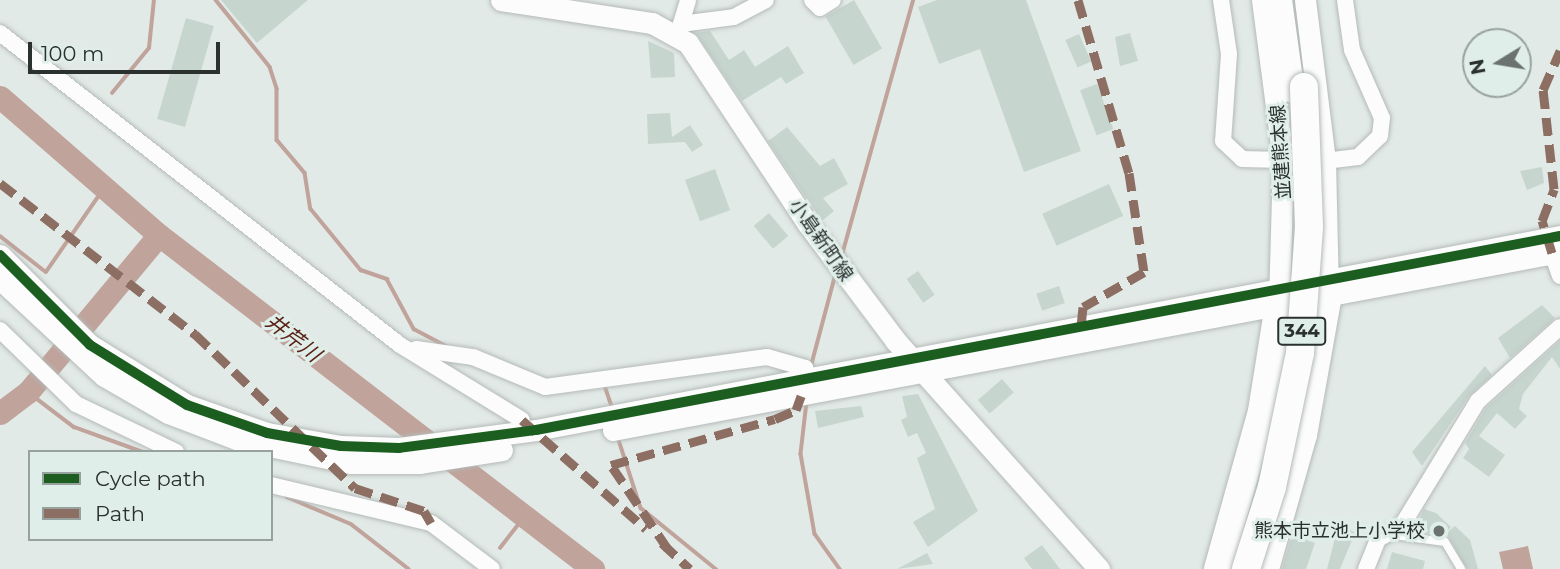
<!DOCTYPE html>
<meta charset="utf-8">
<style>
body{margin:0}
#map{position:relative;width:1560px;height:569px;overflow:hidden;background:#e2eae7;font-family:Montserrat,"Noto Sans JP",sans-serif}
div>[style]{position:absolute}
[style*='--x']{left:calc(var(--x)*1px);top:calc(var(--y)*1px);width:calc(var(--w)*1px);rotate:calc(var(--a)*1deg)}
.water>*{inset:0;background:#c0a39b}
.stream>*{height:3.5px;margin:-1.75px;padding:0 1.75px;transform-origin:1.75px;border-radius:1.75px;background:#c0a39b}
.river>*{height:23px;margin:-11.5px;padding:0 11.5px;transform-origin:11.5px;border-radius:11.5px;background:#c0a39b}
.building>*{inset:0;background:#c7d5cf;transform-origin:0 0}
.roads{filter:drop-shadow(0 0 2px #b4bab8) drop-shadow(0 0 2px #b4bab8)}
.lane>*{height:8px;margin:-4px;padding:0 4px;transform-origin:4px;border-radius:4px;background:#fbfcfb}
.street>*{height:16px;margin:-8px;padding:0 8px;transform-origin:8px;border-radius:8px;background:#fbfcfb}
.secondary>*{height:21px;margin:-10.5px;padding:0 10.5px;transform-origin:10.5px;border-radius:10.5px;background:#fbfcfb}
.highway>*{height:28px;margin:-14px;padding:0 14px;transform-origin:14px;border-radius:14px;background:#fbfcfb}
.bridges{filter:drop-shadow(0 0 2px #b4bab8) drop-shadow(0 0 2px #b4bab8)}
.highway-bridge>*{height:28px;margin:-14px;padding:0 14px;transform-origin:14px;border-radius:14px;background:#fbfcfb}
.quiet>*{height:9px;margin-top:-4.5px;transform-origin:0;background:repeating-linear-gradient(90deg,#8d6e63 0 18px,transparent 0 27px)}
.cycleway>*{height:10px;margin:-5px;padding:0 5px;transform-origin:5px;border-radius:5px;background:#1b5e20}
.dots>*{width:19px;height:19px;translate:-50% -50%;box-sizing:border-box;border:4px solid #dfeee8;border-radius:50%}
span{translate:-50% -50%;white-space:nowrap;text-align:center;line-height:1.15;-webkit-text-stroke:6px #dfeee8;paint-order:stroke}
.shield-label span{padding:2px 5px;background:#dfeee8;border:2px solid;border-radius:5px;-webkit-text-stroke-width:0}
.shield-label{font-size:18px;color:#2b312f;font-weight:700}
.street-label{font-size:19px;color:#2b312f}
.poi-label{font-size:19px;color:#2b312f}
.right{translate:-100% -50%;text-align:right}
.water-label{font-size:21px;color:#5a2015;font-style:italic}
.legend{position:absolute;left:28px;top:450px;width:245px;height:91px;box-sizing:border-box;background:#dfeee8;border:2px solid #97a29e;margin:0;padding:9px 12px;list-style:none;font-size:21px;color:#2b312f}
.legend li{display:flex;align-items:center;gap:14px;height:35px}
.legend b{width:35px;border:2px solid #97a29e}
.north{position:absolute;left:1462px;top:28px;width:70px;height:70px;box-sizing:border-box;background:#dfeee8;border:2px solid #97a29e;border-radius:50%;rotate:259deg;font-size:19px;font-weight:700;line-height:28px;text-align:center;color:#2b312f}
.north::after{content:'';display:block;margin:auto;width:24px;height:32px;background:#6b726f;clip-path:polygon(50% 0,100% 100%,50% 72%,0 100%)}
.scale{position:absolute;left:28px;top:42px;width:192px;height:32px;box-sizing:border-box;border:4px solid #2b312f;border-top:0;padding-left:9px;font-size:21px;line-height:24px;white-space:nowrap;color:#2b312f;-webkit-text-stroke:5px #dfeee8;paint-order:stroke}
</style>
<div id="map">
<div class="water">
<div style="clip-path:polygon(1528px 546px,1533px 569px,1503px 569px,1499px 552px)"></div>
</div>
<div class="stream">
<div style="--x:216;--y:0;--w:86;--a:51.1"></div>
<div style="--x:270;--y:67;--w:23;--a:72"></div>
<div style="--x:277;--y:89;--w:51;--a:90"></div>
<div style="--x:277;--y:140;--w:43;--a:49.7"></div>
<div style="--x:305;--y:173;--w:36;--a:81"></div>
<div style="--x:311;--y:209;--w:79;--a:50.7"></div>
<div style="--x:361;--y:270;--w:28;--a:19"></div>
<div style="--x:387;--y:279;--w:57;--a:61.6"></div>
<div style="--x:414;--y:329;--w:38;--a:28"></div>
<div style="--x:112;--y:93;--w:58;--a:-50.6"></div>
<div style="--x:149;--y:48;--w:48;--a:-84.1"></div>
<div style="--x:0;--y:236;--w:58;--a:38"></div>
<div style="--x:46;--y:272;--w:107;--a:-55.3"></div>
<div style="--x:842;--y:255;--w:265;--a:-74.4"></div>
<div style="--x:811;--y:366;--w:93;--a:-75.1"></div>
<div style="--x:605;--y:386;--w:24;--a:71"></div>
<div style="--x:28;--y:392;--w:58;--a:37.3"></div>
<div style="--x:74;--y:427;--w:73;--a:19.9"></div>
<div style="--x:807;--y:402;--w:52;--a:96.6"></div>
<div style="--x:801;--y:454;--w:81;--a:80.1"></div>
<div style="--x:815;--y:534;--w:43;--a:54.5"></div>
<div style="--x:618;--y:437;--w:75;--a:72.1"></div>
<div style="--x:641;--y:508;--w:97;--a:39.1"></div>
<div style="--x:287;--y:497;--w:69;--a:22.9"></div>
<div style="--x:351;--y:524;--w:73;--a:37.8"></div>
<div style="--x:500;--y:548;--w:41;--a:-52"></div>
</div>
<div class="river">
<div style="--x:0;--y:97;--w:211;--a:41"></div>
<div style="--x:159;--y:235;--w:548;--a:37.58"></div>
<div style="--x:0;--y:413;--w:35;--a:-37"></div>
<div style="--x:28;--y:392;--w:204;--a:-50.2"></div>
</div>
<div class="building">
<div style="clip-path:polygon(221px 0,308px 0,257px 43px)"></div>
<div style="left:854px;top:0;width:56px;height:33px;rotate:60deg"></div>
<div style="clip-path:polygon(937px 0,1026px 0,1081px 151px,1024px 172px,980px 49px,939px 64px,918px 7px)"></div>
<div style="left:186px;top:18px;width:29px;height:105px;rotate:16deg"></div>
<div style="clip-path:polygon(710px 31px,729px 60px,744px 50px,755px 67px,788px 46px,804px 73px,786px 84px,781px 77px,742px 101px,696px 33px)"></div>
<div style="clip-path:polygon(1130px 33px,1138px 61px,1120px 66px,1115px 37px)"></div>
<div style="left:1079px;top:34px;width:30px;height:15px;rotate:66deg"></div>
<div style="clip-path:polygon(648px 41px,674px 53px,675px 77px,651px 78px)"></div>
<div style="left:1097px;top:84px;width:48px;height:18px;rotate:70deg"></div>
<div style="clip-path:polygon(670px 113px,672px 137px,690px 125px,703px 145px,692px 152px,685px 142px,648px 144px,647px 114px)"></div>
<div style="clip-path:polygon(787px 127px,820px 166px,834px 158px,848px 184px,823px 198px,834px 211px,822px 221px,768px 141px)"></div>
<div style="clip-path:polygon(1542px 167px,1544px 183px,1527px 190px,1520px 171px)"></div>
<div style="left:715px;top:169px;width:44px;height:32px;rotate:70deg"></div>
<div style="left:1109px;top:184px;width:35px;height:73px;rotate:66deg"></div>
<div style="left:769px;top:213px;width:30px;height:20px;rotate:50deg"></div>
<div style="left:918px;top:271px;width:29px;height:14px;rotate:55deg"></div>
<div style="left:1059px;top:286px;width:18px;height:24px;rotate:71deg"></div>
<div style="clip-path:polygon(1542px 305px,1555px 318px,1510px 358px,1498px 338px)"></div>
<div style="clip-path:polygon(1560px 341px,1560px 369px,1552px 357px,1523px 394px,1519px 409px,1527px 416px,1515px 429px,1497px 413px,1479px 436px,1505px 455px,1489px 477px,1463px 458px,1469px 449px,1465px 443px,1486px 408px)"></div>
<div style="clip-path:polygon(1485px 366px,1492px 375px,1469px 396px,1422px 466px,1412px 452px)"></div>
<div style="left:1002px;top:379px;width:18px;height:32px;rotate:49deg"></div>
<div style="clip-path:polygon(918px 394px,978px 511px,928px 547px,913px 522px,935px 509px,917px 458px,926px 453px,917px 433px,908px 437px,901px 420px,907px 417px,902px 396px)"></div>
<div style="clip-path:polygon(861px 406px,864px 417px,818px 428px,815px 411px)"></div>
<div style="clip-path:polygon(1424px 509px,1436px 513px,1451px 527px,1443px 535px,1432px 527px,1430px 533px,1414px 531px)"></div>
<div style="clip-path:polygon(1339px 522px,1355px 533px,1340px 569px,1327px 569px)"></div>
<div style="clip-path:polygon(1455px 526px,1470px 540px,1478px 569px,1467px 569px,1446px 533px)"></div>
<div style="clip-path:polygon(1292px 535px,1315px 543px,1306px 569px,1282px 569px)"></div>
<div style="clip-path:polygon(1042px 545px,1060px 569px,1032px 569px,1024px 558px)"></div>
<div style="clip-path:polygon(1392px 552px,1425px 561px,1423px 569px,1387px 569px)"></div>
<div style="clip-path:polygon(927px 553px,933px 564px,897px 569px)"></div>
</div>
<div class="roads">
<div class="lane">
<div style="--x:1394;--y:535;--w:51;--a:7.8"></div>
<div style="--x:1445;--y:542;--w:31;--a:59"></div>
</div>
<div class="street">
<div style="--x:812;--y:0;--w:11;--a:45"></div>
<div style="--x:820;--y:8;--w:15;--a:-32"></div>
<div style="--x:1221;--y:0;--w:55;--a:81.6"></div>
<div style="--x:1229;--y:54;--w:87;--a:93.9"></div>
<div style="--x:1223;--y:141;--w:26;--a:43"></div>
<div style="--x:1242;--y:159;--w:41;--a:1.4"></div>
<div style="--x:681;--y:24;--w:53;--a:-7.5"></div>
<div style="--x:734;--y:17;--w:36;--a:-28"></div>
<div style="--x:679;--y:30;--w:31;--a:-73"></div>
<div style="--x:0;--y:33;--w:507;--a:37.95"></div>
<div style="--x:400;--y:345;--w:143;--a:31.6"></div>
<div style="--x:1325;--y:161;--w:33;--a:-7"></div>
<div style="--x:1358;--y:157;--w:30;--a:-44"></div>
<div style="--x:1380;--y:136;--w:18;--a:-84"></div>
<div style="--x:1382;--y:118;--w:74;--a:-113.8"></div>
<div style="--x:1352;--y:50;--w:50;--a:-98"></div>
<div style="--x:1552;--y:253;--w:24;--a:71"></div>
<div style="--x:0;--y:330;--w:106;--a:44.2"></div>
<div style="--x:76;--y:404;--w:111;--a:25.6"></div>
<div style="--x:416;--y:349;--w:58;--a:8"></div>
<div style="--x:473;--y:357;--w:78;--a:22.6"></div>
<div style="--x:545;--y:387;--w:224;--a:-7.7"></div>
<div style="--x:767;--y:357;--w:40;--a:16"></div>
<div style="--x:805;--y:368;--w:21;--a:98"></div>
<div style="--x:271;--y:485;--w:164;--a:13.4"></div>
<div style="--x:431;--y:523;--w:76;--a:37"></div>
<div style="--x:1366;--y:569;--w:32;--a:-68"></div>
<div style="--x:1378;--y:539;--w:26;--a:-28"></div>
<div style="--x:1401;--y:527;--w:148;--a:-58.6"></div>
<div style="--x:1478;--y:401;--w:110;--a:-42.1"></div>
</div>
<div class="secondary">
<div style="--x:501;--y:0;--w:153;--a:8.7"></div>
<div style="--x:652;--y:23;--w:41;--a:29.1"></div>
<div style="--x:688;--y:43;--w:217;--a:56.5"></div>
<div style="--x:808;--y:224;--w:145;--a:53.1"></div>
<div style="--x:895;--y:340;--w:307;--a:48.3"></div>
<div style="--x:1262;--y:0;--w:161;--a:82.5"></div>
<div style="--x:1283;--y:160;--w:139;--a:91.6"></div>
<div style="--x:1305;--y:0;--w:162;--a:82.9"></div>
<div style="--x:1325;--y:161;--w:130;--a:88.7"></div>
<div style="--x:0;--y:255;--w:127;--a:45"></div>
<div style="--x:90;--y:345;--w:114;--a:31.7"></div>
<div style="--x:187;--y:405;--w:85;--a:19.3"></div>
<div style="--x:267;--y:433;--w:75;--a:10"></div>
<div style="--x:341;--y:446;--w:58;--a:2"></div>
<div style="--x:399;--y:448;--w:138;--a:-7.5"></div>
<div style="--x:536;--y:430;--w:1042;--a:-10.73"></div>
<div style="--x:0;--y:279;--w:142;--a:43"></div>
<div style="--x:104;--y:376;--w:74;--a:30"></div>
<div style="--x:168;--y:413;--w:73;--a:20.9"></div>
<div style="--x:236;--y:439;--w:117;--a:11.8"></div>
<div style="--x:351;--y:463;--w:69;--a:0"></div>
<div style="--x:420;--y:463;--w:83;--a:-9"></div>
<div style="--x:613;--y:430;--w:964;--a:-10.65"></div>
</div>
<div class="highway">
<div style="--x:1278;--y:0;--w:89;--a:82.2"></div>
<div style="--x:1218;--y:569;--w:164;--a:-74.4"></div>
<div style="--x:1262;--y:411;--w:107;--a:-80.9"></div>
<div style="--x:1265;--y:569;--w:139;--a:-74.2"></div>
<div style="--x:1303;--y:435;--w:142;--a:-79.9"></div>
</div>
</div>
<div class="bridges">
<div class="highway-bridge">
<div style="--x:1246;--y:569;--w:86;--a:-72.4"></div>
<div style="--x:1272;--y:487;--w:137;--a:-78.2"></div>
<div style="--x:1300;--y:353;--w:127;--a:-85.9"></div>
<div style="--x:1309;--y:226;--w:139;--a:-92.1"></div>
</div>
</div>
<div class="quiet">
<div style="--x:1078;--y:0;--w:180;--a:73.6"></div>
<div style="--x:1129;--y:173;--w:100;--a:81.4"></div>
<div style="--x:1144;--y:272;--w:70;--a:150.2"></div>
<div style="--x:1083;--y:307;--w:19;--a:96"></div>
<div style="--x:0;--y:183;--w:247;--a:37.8"></div>
<div style="--x:195;--y:334;--w:222;--a:43.9"></div>
<div style="--x:355;--y:488;--w:73;--a:18.4"></div>
<div style="--x:424;--y:511;--w:14;--a:60"></div>
<div style="--x:1552;--y:253;--w:34;--a:-107"></div>
<div style="--x:1542;--y:221;--w:34;--a:-69"></div>
<div style="--x:1554;--y:189;--w:100;--a:-96.3"></div>
<div style="--x:1543;--y:90;--w:43;--a:-66.4"></div>
<div style="--x:522;--y:420;--w:165;--a:41.3"></div>
<div style="--x:662;--y:543;--w:38;--a:43"></div>
<div style="--x:668;--y:549;--w:102;--a:-124.2"></div>
<div style="--x:611;--y:465;--w:170;--a:-15.7"></div>
<div style="--x:775;--y:419;--w:23;--a:-23"></div>
<div style="--x:796;--y:410;--w:15;--a:-70"></div>
</div>
<div class="cycleway">
<div style="--x:0;--y:255;--w:127;--a:45"></div>
<div style="--x:90;--y:345;--w:114;--a:31.7"></div>
<div style="--x:187;--y:405;--w:85;--a:19.3"></div>
<div style="--x:267;--y:433;--w:75;--a:10"></div>
<div style="--x:341;--y:446;--w:58;--a:2"></div>
<div style="--x:399;--y:448;--w:138;--a:-7.5"></div>
<div style="--x:536;--y:430;--w:1042;--a:-10.73"></div>
</div>
<div class="dots">
<div style="left:1439px;top:531px;background:#6b726f"></div>
</div>
<div class="shield-label">
<span style="left:1302px;top:331px">344</span>
</div>
<div class="street-label">
<span style="left:1281px;top:152px;rotate:-94deg">並建熊本線</span>
<span style="left:821px;top:240px;rotate:55deg">小島新町線</span>
</div>
<div class="poi-label">
<span class="right" style="left:1425px;top:531px">熊本市立池上小学校</span>
</div>
<div class="water-label">
<span style="left:293px;top:338px;rotate:38deg">井芹川</span>
</div>
<ul class="legend">
<li><b style="height:9px;background:#1b5e20"></b>Cycle path</li>
<li><b style="height:9px;background:#8d6e63"></b>Path</li>
</ul>
<div class="north">N</div>
<div class="scale">100 m</div>
</div>
